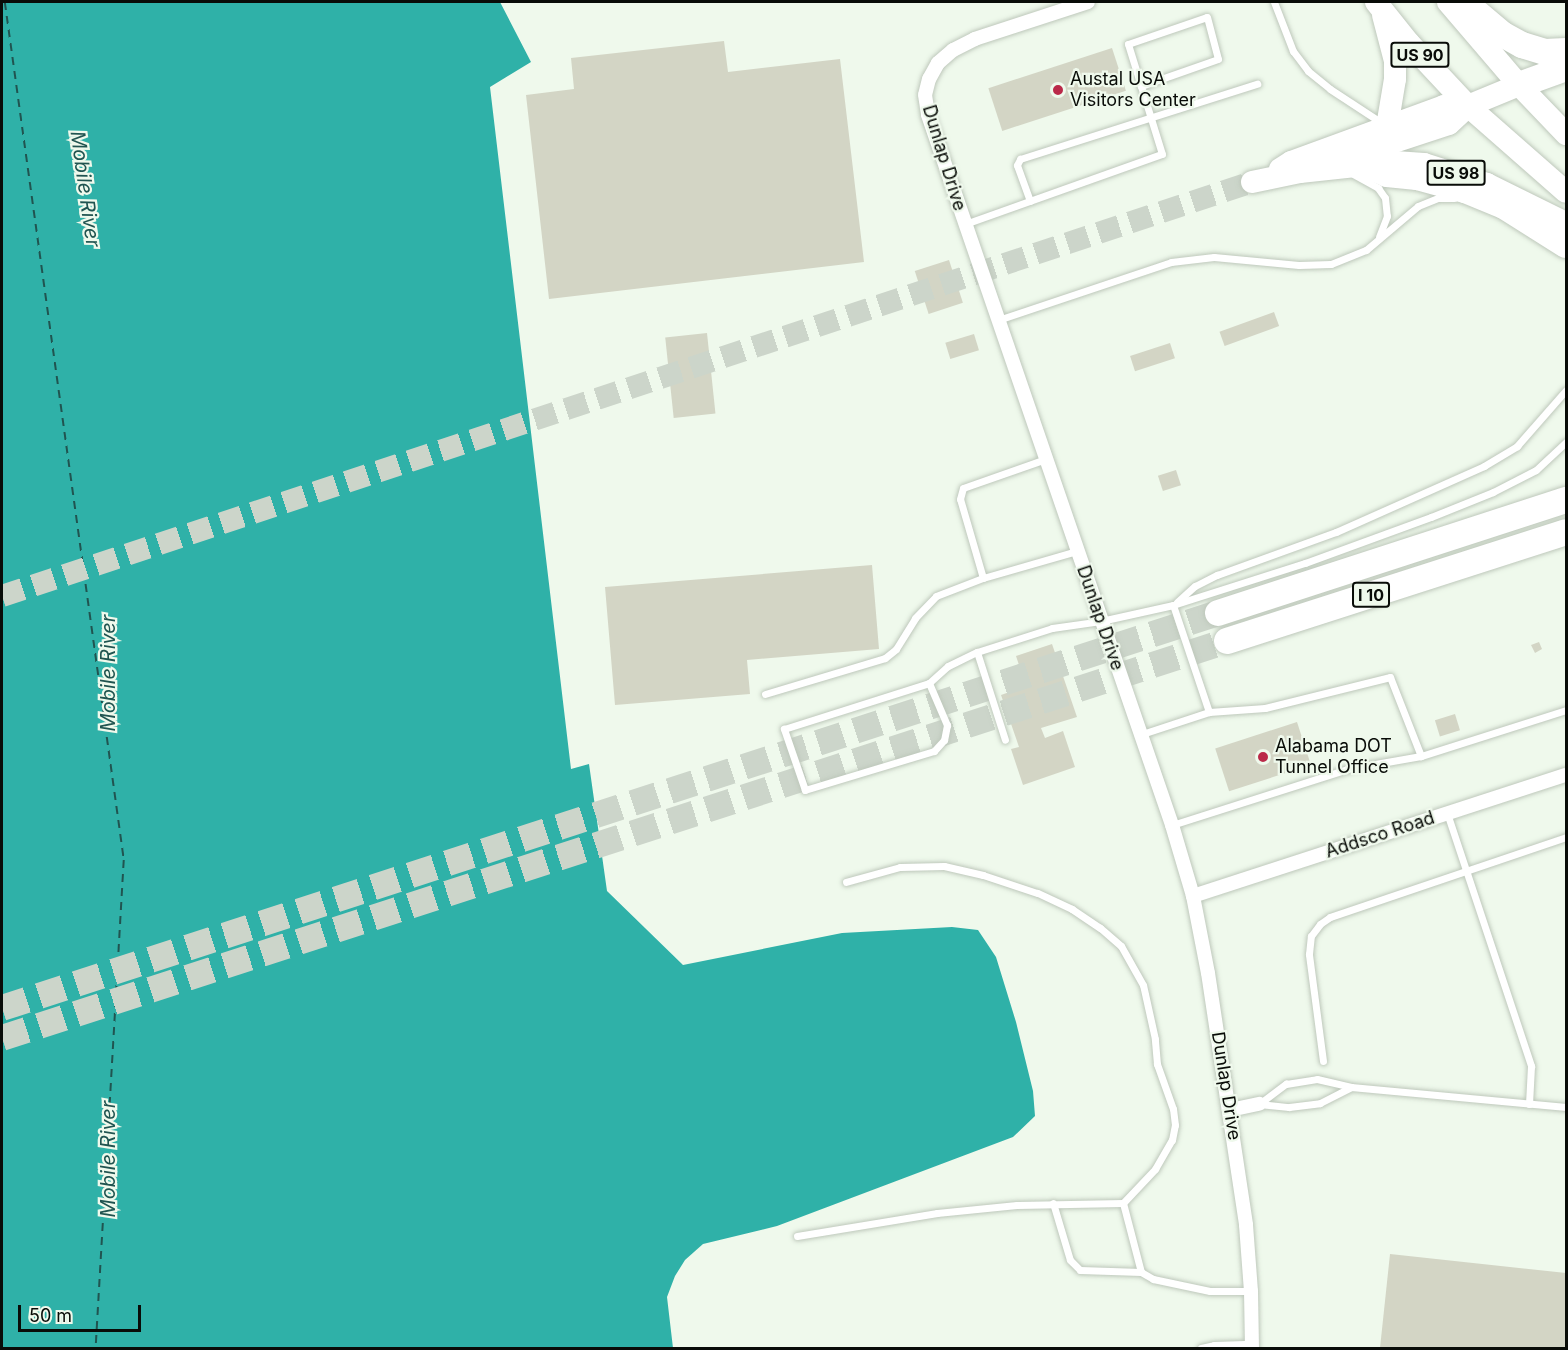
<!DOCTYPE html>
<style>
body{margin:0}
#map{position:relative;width:1568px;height:1350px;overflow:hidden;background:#eff9ec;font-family:Inter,sans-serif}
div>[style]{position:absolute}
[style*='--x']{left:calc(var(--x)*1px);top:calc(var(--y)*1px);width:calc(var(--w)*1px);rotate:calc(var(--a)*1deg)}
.water>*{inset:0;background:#2fb1a8}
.ferry>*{height:1.5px;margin-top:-0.75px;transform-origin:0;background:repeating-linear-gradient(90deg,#205450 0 8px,transparent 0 14px)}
.building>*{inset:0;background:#d3d5c5;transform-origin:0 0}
.primary-tunnel>*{height:22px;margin-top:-11px;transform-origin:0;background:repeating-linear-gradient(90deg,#ccd5ca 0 22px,transparent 0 33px)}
.highway-tunnel>*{height:26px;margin-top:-13px;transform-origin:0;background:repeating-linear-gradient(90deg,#ccd5ca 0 26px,transparent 0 39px)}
.roads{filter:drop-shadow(0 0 2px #bec8bb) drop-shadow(0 0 2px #bec8bb)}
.lane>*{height:7px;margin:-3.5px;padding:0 3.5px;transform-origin:3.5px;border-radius:3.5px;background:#fff}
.street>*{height:14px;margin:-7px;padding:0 7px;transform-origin:7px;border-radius:7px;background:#fff}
.primary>*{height:22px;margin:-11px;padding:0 11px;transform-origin:11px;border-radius:11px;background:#fff}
.highway>*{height:26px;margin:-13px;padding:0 13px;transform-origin:13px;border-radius:13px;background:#fff}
.dots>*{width:16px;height:16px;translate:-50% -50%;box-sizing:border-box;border:3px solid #eff9ec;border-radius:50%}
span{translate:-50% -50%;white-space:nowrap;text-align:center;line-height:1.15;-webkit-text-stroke:4.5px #eff9ec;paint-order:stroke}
.shield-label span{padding:2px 4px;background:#eff9ec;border:2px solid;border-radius:4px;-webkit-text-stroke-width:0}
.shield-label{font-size:16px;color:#090c08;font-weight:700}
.poi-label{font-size:18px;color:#090c08}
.left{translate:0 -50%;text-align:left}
.street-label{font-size:18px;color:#090c08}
.water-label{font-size:20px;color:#205450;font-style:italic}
.frame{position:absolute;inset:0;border:3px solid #090c08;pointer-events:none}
.scale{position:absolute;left:18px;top:1305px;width:123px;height:27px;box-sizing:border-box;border:3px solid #090c08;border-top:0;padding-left:8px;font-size:18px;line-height:21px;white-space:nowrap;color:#090c08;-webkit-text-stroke:4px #eff9ec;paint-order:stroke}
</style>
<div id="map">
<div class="water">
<div style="clip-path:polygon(2px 2px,500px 2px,531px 62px,490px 87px,571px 769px,589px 764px,607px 891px,683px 965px,842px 933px,952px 927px,978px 930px,996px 957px,1016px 1022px,1033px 1091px,1035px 1116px,1013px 1137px,777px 1226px,703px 1244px,685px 1260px,675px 1276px,667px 1297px,673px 1348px,2px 1348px)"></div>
</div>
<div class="ferry">
<div style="--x:5;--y:2;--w:866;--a:82.1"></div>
<div style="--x:124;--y:860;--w:489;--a:93.3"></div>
</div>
<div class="building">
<div style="clip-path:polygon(724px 41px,728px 72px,840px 59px,864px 262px,549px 299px,526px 95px,574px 89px,571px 58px)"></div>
<div style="left:1112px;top:48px;width:45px;height:130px;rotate:72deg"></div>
<div style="left:949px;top:260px;width:45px;height:36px;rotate:72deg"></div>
<div style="left:1274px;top:312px;width:15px;height:58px;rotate:70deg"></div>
<div style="left:707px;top:333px;width:81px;height:42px;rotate:84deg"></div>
<div style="left:974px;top:334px;width:17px;height:30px;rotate:73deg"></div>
<div style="left:1170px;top:343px;width:16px;height:42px;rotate:72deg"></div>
<div style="left:1176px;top:470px;width:16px;height:19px;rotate:72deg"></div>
<div style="clip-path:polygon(872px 565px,879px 649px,747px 660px,750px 694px,615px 705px,605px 587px)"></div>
<div style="clip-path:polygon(1539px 642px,1542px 649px,1535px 653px,1531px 645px)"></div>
<div style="clip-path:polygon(1052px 644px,1077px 717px,1041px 728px,1045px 738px,1063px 731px,1075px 767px,1023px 785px,1011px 749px,1019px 747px,1001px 695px,1026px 686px,1016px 656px)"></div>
<div style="left:1455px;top:714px;width:17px;height:21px;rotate:73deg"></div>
<div style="left:1297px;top:722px;width:45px;height:86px;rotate:72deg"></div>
<div style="clip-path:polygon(1390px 1254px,1566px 1273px,1566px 1348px,1380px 1348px)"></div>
</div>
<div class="primary-tunnel">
<div style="--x:2;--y:596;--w:1317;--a:-18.32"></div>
</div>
<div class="highway-tunnel">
<div style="--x:2;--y:1008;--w:1279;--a:-18"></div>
<div style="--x:2;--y:1038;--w:1288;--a:-17.96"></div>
</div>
<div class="roads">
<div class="lane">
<div style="--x:1274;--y:2;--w:53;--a:68.8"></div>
<div style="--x:1293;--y:51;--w:25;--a:53"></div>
<div style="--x:1308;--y:71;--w:28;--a:39"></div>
<div style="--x:1330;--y:89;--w:62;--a:33.2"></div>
<div style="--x:1353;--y:174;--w:29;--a:29"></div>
<div style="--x:1378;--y:188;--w:12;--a:55"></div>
<div style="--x:1385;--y:198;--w:18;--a:84"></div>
<div style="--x:1387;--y:216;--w:22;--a:111"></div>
<div style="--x:1030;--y:201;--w:38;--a:-110"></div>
<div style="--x:1017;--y:165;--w:7;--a:-63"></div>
<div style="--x:1020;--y:159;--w:249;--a:-17.6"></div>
<div style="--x:965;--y:224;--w:209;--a:-19.6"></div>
<div style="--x:1162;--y:154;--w:71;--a:-107.2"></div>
<div style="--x:1141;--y:86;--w:44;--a:-107.2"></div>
<div style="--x:1128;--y:44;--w:83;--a:-18.9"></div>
<div style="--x:1207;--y:17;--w:43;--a:75.3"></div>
<div style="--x:1218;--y:59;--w:82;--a:160.7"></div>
<div style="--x:998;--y:320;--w:182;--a:-18.5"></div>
<div style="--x:1171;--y:262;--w:43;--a:-6.6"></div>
<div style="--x:1214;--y:257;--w:85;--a:5.4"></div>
<div style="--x:1299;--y:265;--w:32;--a:-2"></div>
<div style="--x:1331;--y:264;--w:38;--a:-22"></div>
<div style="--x:1366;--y:250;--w:68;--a:-40.2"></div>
<div style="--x:1418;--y:206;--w:22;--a:-22"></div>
<div style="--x:1438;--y:198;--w:16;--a:0"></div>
<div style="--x:983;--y:578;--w:82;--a:-106.2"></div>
<div style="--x:960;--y:499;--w:11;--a:-75"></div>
<div style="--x:963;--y:488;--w:88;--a:-19.3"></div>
<div style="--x:1177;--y:602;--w:24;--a:-42"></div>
<div style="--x:1195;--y:586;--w:25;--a:-27"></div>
<div style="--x:1217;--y:575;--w:127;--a:-19.9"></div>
<div style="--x:1336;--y:532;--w:162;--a:-24"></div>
<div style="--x:1484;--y:466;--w:39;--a:-31"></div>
<div style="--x:1517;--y:446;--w:74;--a:-48.8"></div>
<div style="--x:1173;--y:605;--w:113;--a:71.4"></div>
<div style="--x:977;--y:652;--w:92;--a:72.3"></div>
<div style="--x:929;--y:683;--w:25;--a:-42"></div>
<div style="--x:948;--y:666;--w:32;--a:-26"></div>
<div style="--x:977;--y:652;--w:79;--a:-17.7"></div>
<div style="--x:1052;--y:628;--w:49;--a:-8.1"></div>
<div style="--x:1101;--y:621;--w:74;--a:-12.5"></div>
<div style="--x:1173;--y:605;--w:139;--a:-17.7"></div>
<div style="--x:1305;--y:563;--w:134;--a:-20.1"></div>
<div style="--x:1431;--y:517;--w:67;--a:-22"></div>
<div style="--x:1493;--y:492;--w:48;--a:-27.1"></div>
<div style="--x:1536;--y:470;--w:41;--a:-43"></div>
<div style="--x:929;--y:683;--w:46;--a:66.8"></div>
<div style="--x:947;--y:725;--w:15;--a:101"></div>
<div style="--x:944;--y:740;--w:15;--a:132"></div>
<div style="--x:934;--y:751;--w:135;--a:163.2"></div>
<div style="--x:805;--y:790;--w:65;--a:-109"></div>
<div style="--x:784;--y:729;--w:152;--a:-17.6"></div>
<div style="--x:765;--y:694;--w:125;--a:-16.7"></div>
<div style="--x:885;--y:658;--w:14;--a:-39"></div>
<div style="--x:896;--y:649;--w:36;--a:-58"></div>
<div style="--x:915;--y:618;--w:30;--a:-46"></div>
<div style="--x:936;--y:596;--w:50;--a:-21"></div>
<div style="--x:983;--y:578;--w:98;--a:-16"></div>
<div style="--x:1139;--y:735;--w:74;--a:-18.2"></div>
<div style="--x:1209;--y:712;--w:56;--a:-4.1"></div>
<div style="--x:1265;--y:708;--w:129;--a:-13.9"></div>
<div style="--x:1390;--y:677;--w:85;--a:68.6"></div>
<div style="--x:1447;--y:813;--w:267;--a:71.6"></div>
<div style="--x:1531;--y:1066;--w:38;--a:93"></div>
<div style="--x:1172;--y:825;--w:184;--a:-17.7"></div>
<div style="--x:1347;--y:769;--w:75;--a:-10"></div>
<div style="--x:1421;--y:756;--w:152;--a:-17.6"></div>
<div style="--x:1323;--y:1061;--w:108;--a:-97.5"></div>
<div style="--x:1309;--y:954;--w:18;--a:-84"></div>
<div style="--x:1311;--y:936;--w:15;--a:-53"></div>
<div style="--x:1320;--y:924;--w:12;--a:-35"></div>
<div style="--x:1330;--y:917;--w:249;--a:-18.7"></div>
<div style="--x:1259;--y:1104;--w:34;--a:-37"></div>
<div style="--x:1286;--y:1084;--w:31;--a:-9"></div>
<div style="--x:1317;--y:1079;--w:35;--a:13"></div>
<div style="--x:1351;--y:1087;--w:216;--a:5.3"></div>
<div style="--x:1259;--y:1104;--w:30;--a:6"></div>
<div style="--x:1289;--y:1107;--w:31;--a:-7"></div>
<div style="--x:1320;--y:1103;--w:35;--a:-27"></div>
<div style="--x:1053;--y:1203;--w:59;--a:73.4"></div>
<div style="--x:1070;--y:1260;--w:14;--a:45"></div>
<div style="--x:1080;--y:1270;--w:61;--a:1.9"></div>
<div style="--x:1123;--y:1203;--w:71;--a:75.4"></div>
<div style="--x:1141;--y:1272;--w:14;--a:30"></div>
<div style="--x:1153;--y:1279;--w:58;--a:11.9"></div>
<div style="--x:1210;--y:1291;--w:41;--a:0"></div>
<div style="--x:797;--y:1236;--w:142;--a:-9.3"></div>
<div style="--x:937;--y:1213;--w:80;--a:-5.7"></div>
<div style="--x:1017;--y:1205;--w:106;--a:-1.1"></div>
<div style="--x:1123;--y:1203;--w:47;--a:-46.7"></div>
<div style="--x:1155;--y:1169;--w:34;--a:-60"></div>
<div style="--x:1172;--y:1140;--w:15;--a:-79"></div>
<div style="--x:1175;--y:1125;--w:16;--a:-97"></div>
<div style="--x:1173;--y:1109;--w:48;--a:-109.6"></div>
<div style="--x:1157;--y:1064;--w:25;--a:-95"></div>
<div style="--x:1155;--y:1039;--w:55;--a:-102.5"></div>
<div style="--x:1143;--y:985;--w:45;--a:-119.4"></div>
<div style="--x:1121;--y:946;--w:28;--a:-139"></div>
<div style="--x:1100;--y:928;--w:34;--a:-146"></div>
<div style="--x:1072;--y:909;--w:38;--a:-155"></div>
<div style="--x:1037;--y:893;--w:57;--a:-161.6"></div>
<div style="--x:983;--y:875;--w:40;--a:-167"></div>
<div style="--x:944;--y:866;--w:44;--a:178.7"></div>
<div style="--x:900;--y:867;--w:56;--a:164.5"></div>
<div style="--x:1201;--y:1348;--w:13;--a:-13"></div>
<div style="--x:1214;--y:1345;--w:38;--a:-2"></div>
</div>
<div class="street">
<div style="--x:1088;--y:2;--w:119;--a:161.9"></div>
<div style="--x:975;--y:39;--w:25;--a:153"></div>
<div style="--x:953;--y:50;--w:20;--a:139"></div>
<div style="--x:938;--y:63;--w:18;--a:119"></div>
<div style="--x:929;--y:79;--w:16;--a:104"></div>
<div style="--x:925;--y:95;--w:20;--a:81"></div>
<div style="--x:928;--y:115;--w:751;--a:71.03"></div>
<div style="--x:1172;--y:825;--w:74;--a:73.5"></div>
<div style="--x:1193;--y:896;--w:78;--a:79"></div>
<div style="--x:1208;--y:973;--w:255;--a:81.4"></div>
<div style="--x:1246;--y:1225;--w:66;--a:85.7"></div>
<div style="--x:1251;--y:1291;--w:57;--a:89"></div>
<div style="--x:1193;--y:896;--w:392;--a:-18"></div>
<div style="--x:1230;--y:1110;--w:30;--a:-12"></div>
</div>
<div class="primary">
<div style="--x:1376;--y:2;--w:53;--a:51.2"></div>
<div style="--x:1409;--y:43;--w:86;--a:46.9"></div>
<div style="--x:1468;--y:106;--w:130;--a:41.3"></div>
<div style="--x:1448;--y:2;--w:109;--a:49.5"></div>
<div style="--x:1519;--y:85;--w:68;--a:46.2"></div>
<div style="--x:1383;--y:15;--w:48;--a:75.4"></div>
<div style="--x:1395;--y:61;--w:18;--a:90"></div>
<div style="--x:1395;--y:79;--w:49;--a:99.5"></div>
<div style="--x:1345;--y:158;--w:109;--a:-18.1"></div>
<div style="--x:1449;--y:124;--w:26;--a:-43"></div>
<div style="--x:1468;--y:106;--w:55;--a:-22.4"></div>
<div style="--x:1280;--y:169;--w:13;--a:-32"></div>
<div style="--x:1291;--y:162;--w:163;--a:-20.1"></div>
<div style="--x:1444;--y:106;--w:24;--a:0"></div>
<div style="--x:1252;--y:182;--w:49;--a:-11.8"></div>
<div style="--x:1300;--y:172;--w:65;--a:-6.1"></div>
<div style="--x:1365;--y:165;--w:30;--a:-6"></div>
<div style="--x:1395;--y:162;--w:29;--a:4"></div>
<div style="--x:1424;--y:164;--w:66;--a:17.6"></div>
<div style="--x:1487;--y:184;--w:88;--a:26.3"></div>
</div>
<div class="highway">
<div style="--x:1464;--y:2;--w:50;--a:40.1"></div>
<div style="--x:1502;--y:34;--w:23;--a:29"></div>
<div style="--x:1522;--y:45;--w:24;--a:17"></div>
<div style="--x:1545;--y:52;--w:21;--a:-3"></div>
<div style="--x:1519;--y:85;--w:50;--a:-19.9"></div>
<div style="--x:1365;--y:165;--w:24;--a:22"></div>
<div style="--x:1387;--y:174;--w:30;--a:6"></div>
<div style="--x:1417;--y:177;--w:50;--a:15.2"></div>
<div style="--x:1465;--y:190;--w:42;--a:22.3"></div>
<div style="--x:1504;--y:206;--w:73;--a:32.2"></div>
<div style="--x:1218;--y:613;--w:366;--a:-18"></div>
<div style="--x:1227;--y:641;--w:356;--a:-17.8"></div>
</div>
</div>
<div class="dots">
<div style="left:1058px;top:90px;background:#ba2949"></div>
<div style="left:1263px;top:757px;background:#ba2949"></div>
</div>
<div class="shield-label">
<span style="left:1420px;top:55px">US 90</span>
<span style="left:1456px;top:173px">US 98</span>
<span style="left:1371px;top:595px">I 10</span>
</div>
<div class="poi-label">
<span class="left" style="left:1070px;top:90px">Austal USA<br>Visitors Center</span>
<span class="left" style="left:1275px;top:757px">Alabama DOT<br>Tunnel Office</span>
</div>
<div class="street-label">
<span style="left:944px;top:158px;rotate:73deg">Dunlap Drive</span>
<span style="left:1100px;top:618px;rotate:71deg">Dunlap Drive</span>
<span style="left:1380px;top:835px;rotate:-18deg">Addsco Road</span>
<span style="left:1226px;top:1086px;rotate:81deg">Dunlap Drive</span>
</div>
<div class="water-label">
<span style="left:85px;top:189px;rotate:82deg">Mobile River</span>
<span style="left:108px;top:673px;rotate:-90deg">Mobile River</span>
<span style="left:108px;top:1159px;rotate:-90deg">Mobile River</span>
</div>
<div class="frame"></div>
<div class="scale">50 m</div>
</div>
